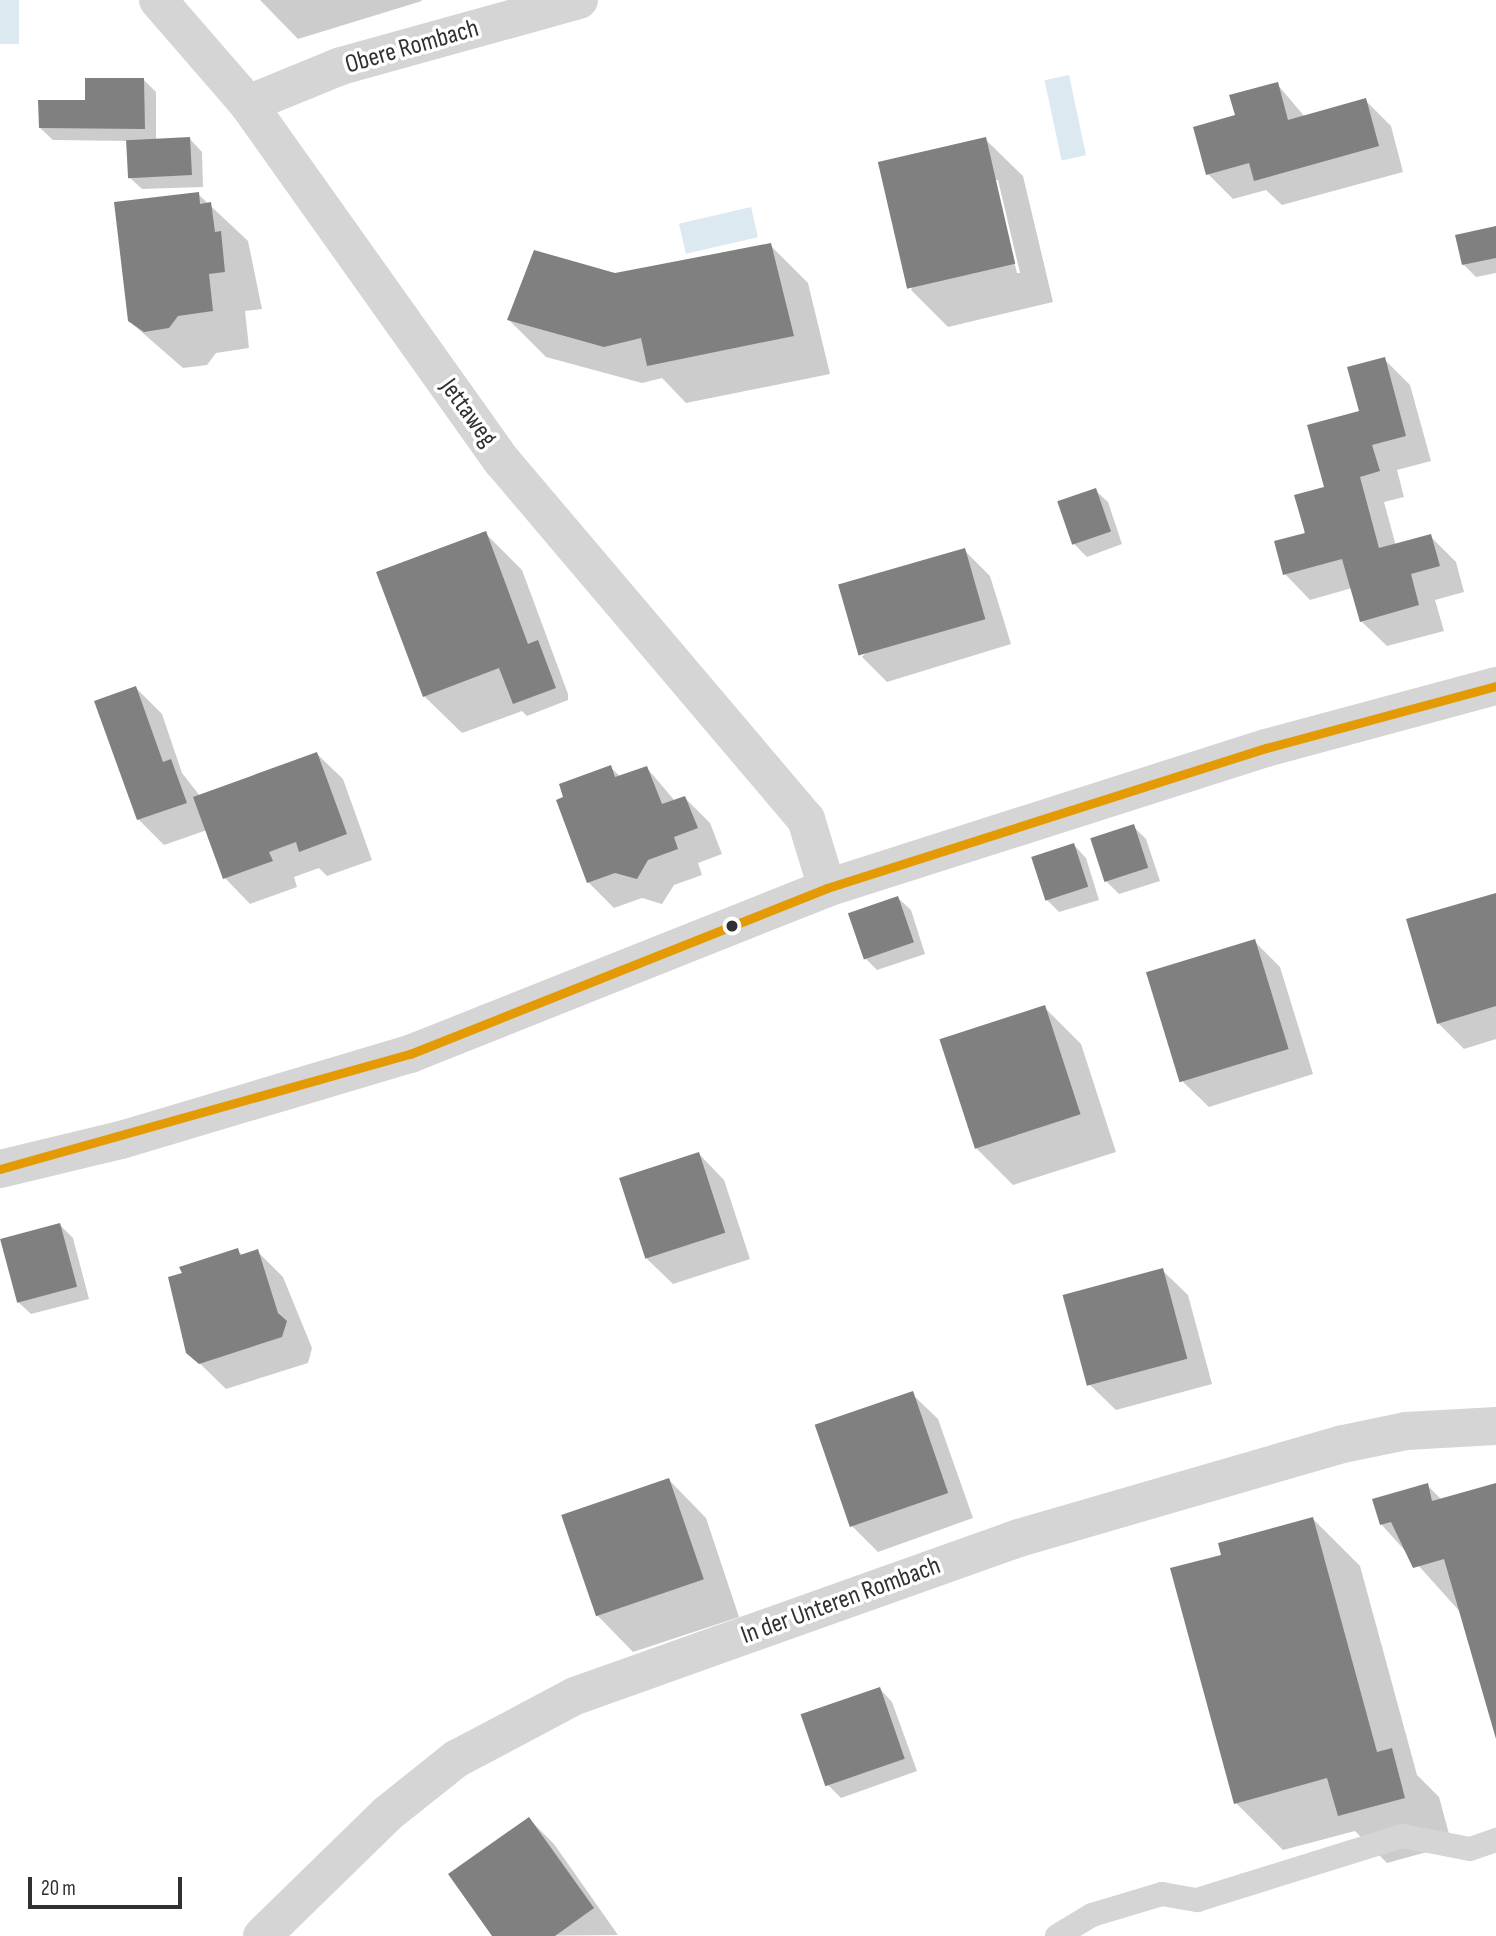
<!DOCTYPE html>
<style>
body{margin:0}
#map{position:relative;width:1496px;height:1936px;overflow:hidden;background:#fff;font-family:"Sofia Sans Condensed",sans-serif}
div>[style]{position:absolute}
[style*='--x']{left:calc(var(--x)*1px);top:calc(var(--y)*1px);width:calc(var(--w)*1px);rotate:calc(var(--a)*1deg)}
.water>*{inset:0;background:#dde9f0;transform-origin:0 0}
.shadow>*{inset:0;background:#0003}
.building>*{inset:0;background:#808080;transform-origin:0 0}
.service>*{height:24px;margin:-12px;padding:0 12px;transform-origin:12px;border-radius:12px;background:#d5d5d5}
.minor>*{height:38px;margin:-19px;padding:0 19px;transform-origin:19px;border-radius:19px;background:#d5d5d5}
.bus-1>*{height:9px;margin:-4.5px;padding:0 4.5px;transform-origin:4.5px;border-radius:4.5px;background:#e39a05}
.dots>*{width:19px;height:19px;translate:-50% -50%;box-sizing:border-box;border:4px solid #fff;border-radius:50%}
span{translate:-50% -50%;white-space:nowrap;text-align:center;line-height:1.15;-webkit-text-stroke:7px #fff;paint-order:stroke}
.street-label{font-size:26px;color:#313131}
.scale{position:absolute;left:28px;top:1877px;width:154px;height:32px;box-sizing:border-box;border:4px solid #313131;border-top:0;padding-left:9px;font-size:21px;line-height:24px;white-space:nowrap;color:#313131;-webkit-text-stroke:5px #fff;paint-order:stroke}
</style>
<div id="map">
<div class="water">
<div style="left:0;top:0;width:19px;height:44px"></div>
<div style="left:1069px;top:75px;width:82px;height:25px;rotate:78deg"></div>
<div style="left:751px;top:207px;width:31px;height:74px;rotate:77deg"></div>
</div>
<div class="shadow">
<div style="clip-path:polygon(260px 0,421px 0,422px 1px,298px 39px)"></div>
<div style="clip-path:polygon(144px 80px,156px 92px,156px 140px,190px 139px,202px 152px,203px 187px,142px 189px,129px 177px,128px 141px,53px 140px,40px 128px)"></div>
<div style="clip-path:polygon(1277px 84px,1305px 117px,1365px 100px,1391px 126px,1403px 172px,1282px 205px,1266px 190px,1233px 199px,1208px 174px,1237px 116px)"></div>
<div style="clip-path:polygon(evenodd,985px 139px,1023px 176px,1053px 302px,948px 327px,911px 290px,985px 139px,994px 180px,998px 180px,1020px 273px,1017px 273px,994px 180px)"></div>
<div style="clip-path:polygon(198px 194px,248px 241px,262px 309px,245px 311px,249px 348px,216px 353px,207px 365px,183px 368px,129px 321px)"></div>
<div style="clip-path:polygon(1496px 228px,1496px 273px,1476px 277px,1464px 265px)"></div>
<div style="clip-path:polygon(770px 245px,808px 283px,830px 374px,686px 403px,662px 378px,642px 383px,546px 357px,509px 320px,615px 275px)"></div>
<div style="clip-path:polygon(1384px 359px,1410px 385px,1431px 461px,1397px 470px,1404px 497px,1384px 502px,1396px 546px,1430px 536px,1456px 562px,1464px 592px,1435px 600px,1444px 631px,1387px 646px,1361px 621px,1352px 588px,1310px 600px,1285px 574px)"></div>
<div style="clip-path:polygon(1095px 490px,1108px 502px,1122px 544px,1087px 557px,1074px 544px)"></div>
<div style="clip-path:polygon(485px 533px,522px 570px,568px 694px,568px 700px,527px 716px,522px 711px,462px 733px,424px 696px)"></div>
<div style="clip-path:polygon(964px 550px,990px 576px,1011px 644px,887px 682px,862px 657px)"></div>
<div style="clip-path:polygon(136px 688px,162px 714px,182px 773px,200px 796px,317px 754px,343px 779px,372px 860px,327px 876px,319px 868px,294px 877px,297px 887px,250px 904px,225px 878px,207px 830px,164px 845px,138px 819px)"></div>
<div style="clip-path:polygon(610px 767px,621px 777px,647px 768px,675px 801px,685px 798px,710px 823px,722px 854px,698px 863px,702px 875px,674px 885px,662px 904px,642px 898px,614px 908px,588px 882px)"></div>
<div style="clip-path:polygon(1133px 826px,1146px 839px,1160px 881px,1119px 894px,1106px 881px)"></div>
<div style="clip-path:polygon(1074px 845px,1086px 858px,1099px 900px,1059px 912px,1046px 899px,1033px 858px)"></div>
<div style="clip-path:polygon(1496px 894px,1496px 1039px,1464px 1049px,1438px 1023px)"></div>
<div style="clip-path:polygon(898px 898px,911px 910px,925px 954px,877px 970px,864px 957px)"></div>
<div style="clip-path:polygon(1254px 941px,1280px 967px,1313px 1074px,1209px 1107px,1183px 1082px)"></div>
<div style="clip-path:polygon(1044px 1007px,1081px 1044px,1116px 1152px,1013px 1185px,975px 1147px)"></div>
<div style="clip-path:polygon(699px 1154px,724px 1180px,750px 1259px,673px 1284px,647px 1259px)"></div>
<div style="clip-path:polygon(60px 1225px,73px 1238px,89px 1299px,31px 1314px,18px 1302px)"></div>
<div style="clip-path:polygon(238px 1250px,243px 1256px,257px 1251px,283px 1277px,312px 1348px,308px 1363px,226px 1389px,188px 1352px)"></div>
<div style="clip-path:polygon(1162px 1270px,1188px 1295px,1212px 1384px,1116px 1410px,1090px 1385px)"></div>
<div style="clip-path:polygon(912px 1394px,938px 1419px,973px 1518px,878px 1552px,852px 1526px)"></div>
<div style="clip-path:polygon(669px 1480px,706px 1518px,739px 1617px,633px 1652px,596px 1614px)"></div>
<div style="clip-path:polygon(1427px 1485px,1442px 1500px,1496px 1485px,1496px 1736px,1462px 1614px,1381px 1524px)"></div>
<div style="clip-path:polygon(1313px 1519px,1360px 1566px,1417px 1775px,1439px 1797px,1452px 1845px,1387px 1863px,1355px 1831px,1283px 1850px,1236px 1803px,1223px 1556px)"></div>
<div style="clip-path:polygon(880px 1689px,892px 1702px,917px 1771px,841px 1798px,828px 1785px,803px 1716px)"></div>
<div style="clip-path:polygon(529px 1819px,554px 1844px,618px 1935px,494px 1936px)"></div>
</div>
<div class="building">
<div style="clip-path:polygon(85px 78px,144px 78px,145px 129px,39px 128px,38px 100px,85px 100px)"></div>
<div style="clip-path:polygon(1278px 82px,1288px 120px,1366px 98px,1379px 146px,1254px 181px,1249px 163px,1206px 175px,1193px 127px,1235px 115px,1229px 95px)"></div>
<div style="left:190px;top:137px;width:38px;height:64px;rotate:87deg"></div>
<div style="left:986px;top:137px;width:130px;height:111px;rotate:77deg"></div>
<div style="clip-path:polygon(199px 192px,200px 204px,211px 202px,215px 232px,221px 231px,225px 272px,209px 274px,213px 311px,178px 316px,169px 328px,144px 332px,128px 321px,114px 202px)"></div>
<div style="clip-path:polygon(1496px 226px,1496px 258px,1462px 265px,1455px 235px)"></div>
<div style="clip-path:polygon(771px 243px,794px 336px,647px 366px,641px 338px,604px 347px,507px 320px,534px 250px,615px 273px)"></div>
<div style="clip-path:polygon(1385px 357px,1406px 436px,1372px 445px,1380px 471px,1360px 477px,1379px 548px,1431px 534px,1440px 566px,1411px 574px,1419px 605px,1360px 622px,1342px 559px,1283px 575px,1274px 541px,1305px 533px,1294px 495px,1324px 487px,1307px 425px,1359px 411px,1347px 367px)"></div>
<div style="left:1096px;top:488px;width:46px;height:41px;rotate:71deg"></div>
<div style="clip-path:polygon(486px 531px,528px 644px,538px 640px,556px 688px,513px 704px,499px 668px,423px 697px,376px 572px)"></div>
<div style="left:965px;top:548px;width:74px;height:132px;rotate:74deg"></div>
<div style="clip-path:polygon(136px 686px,163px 762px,171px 759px,187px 803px,137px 820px,94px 701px)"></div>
<div style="clip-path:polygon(317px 752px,347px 834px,299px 852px,296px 842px,269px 852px,273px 861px,223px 879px,193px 797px)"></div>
<div style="clip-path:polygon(611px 765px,615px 777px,647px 766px,662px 804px,685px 796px,698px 828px,674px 837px,678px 849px,648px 860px,637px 879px,615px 873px,587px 883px,556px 800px,563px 797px,559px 784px)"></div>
<div style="left:1134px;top:824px;width:46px;height:46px;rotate:72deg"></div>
<div style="left:1074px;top:843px;width:46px;height:45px;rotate:72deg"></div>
<div style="clip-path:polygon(1496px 893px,1496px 1006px,1437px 1024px,1406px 919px)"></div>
<div style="left:898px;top:896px;width:49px;height:53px;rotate:71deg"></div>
<div style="left:1255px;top:939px;width:115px;height:114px;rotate:73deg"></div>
<div style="left:1045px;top:1005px;width:115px;height:111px;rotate:72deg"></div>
<div style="left:699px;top:1152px;width:85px;height:84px;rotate:72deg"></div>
<div style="left:60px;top:1223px;width:66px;height:62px;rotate:75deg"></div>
<div style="clip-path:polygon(238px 1248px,240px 1255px,258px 1249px,278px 1313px,287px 1321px,282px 1337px,199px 1364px,186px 1353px,168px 1277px,182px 1273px,179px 1267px)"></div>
<div style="left:1163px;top:1268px;width:94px;height:104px;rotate:75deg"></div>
<div style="left:913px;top:1391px;width:108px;height:104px;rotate:71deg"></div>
<div style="left:669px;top:1478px;width:107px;height:114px;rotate:71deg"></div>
<div style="clip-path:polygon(1428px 1483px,1432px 1501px,1496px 1483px,1496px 1739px,1444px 1559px,1413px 1568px,1391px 1522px,1380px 1525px,1372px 1499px)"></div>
<div style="clip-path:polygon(1313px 1517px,1377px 1752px,1392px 1748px,1405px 1798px,1338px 1816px,1327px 1778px,1234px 1804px,1170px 1568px,1221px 1555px,1218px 1543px)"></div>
<div style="left:880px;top:1687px;width:76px;height:84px;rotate:71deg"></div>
<div style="clip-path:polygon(529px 1817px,594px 1908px,555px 1936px,492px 1936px,448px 1874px)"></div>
</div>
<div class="service">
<div style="--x:1057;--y:1936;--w:41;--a:-31"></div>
<div style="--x:1092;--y:1915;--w:73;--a:-16.7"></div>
<div style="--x:1162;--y:1894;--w:36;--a:10"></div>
<div style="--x:1197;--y:1900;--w:216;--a:-17.3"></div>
<div style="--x:1403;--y:1836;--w:68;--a:11"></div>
<div style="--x:1470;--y:1849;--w:28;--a:-19"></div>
</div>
<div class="minor">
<div style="--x:158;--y:0;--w:138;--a:49.1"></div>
<div style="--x:248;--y:104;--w:438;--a:54.6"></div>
<div style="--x:502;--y:461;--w:470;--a:49.7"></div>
<div style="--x:806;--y:819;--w:72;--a:73.1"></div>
<div style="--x:248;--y:104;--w:100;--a:-22.2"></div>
<div style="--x:341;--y:66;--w:247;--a:-15.5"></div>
<div style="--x:0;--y:1169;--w:124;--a:-13.5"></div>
<div style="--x:121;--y:1140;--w:302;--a:-16.6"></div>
<div style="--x:410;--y:1054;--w:449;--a:-21.7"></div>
<div style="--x:827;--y:888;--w:461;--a:-17.7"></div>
<div style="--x:1266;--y:748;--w:238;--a:-15.1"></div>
<div style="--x:262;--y:1936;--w:175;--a:-44.3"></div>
<div style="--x:387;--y:1814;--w:88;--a:-38.6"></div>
<div style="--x:456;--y:1759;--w:135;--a:-27.9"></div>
<div style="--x:575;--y:1696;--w:471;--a:-19.6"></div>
<div style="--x:1019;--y:1538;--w:337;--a:-16.2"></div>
<div style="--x:1343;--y:1444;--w:64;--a:-11.7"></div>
<div style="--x:1406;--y:1431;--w:90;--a:-3.2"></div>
</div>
<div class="bus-1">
<div style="--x:0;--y:1169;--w:426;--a:-15.7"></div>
<div style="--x:410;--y:1054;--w:449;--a:-21.7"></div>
<div style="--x:827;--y:888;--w:461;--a:-17.7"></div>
<div style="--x:1266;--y:748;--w:238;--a:-15.1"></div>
</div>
<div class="dots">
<div style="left:732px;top:926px;background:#313131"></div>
</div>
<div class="street-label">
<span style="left:412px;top:47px;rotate:-16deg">Obere Rombach</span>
<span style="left:468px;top:413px;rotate:54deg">Jettaweg</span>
<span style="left:841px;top:1601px;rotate:-20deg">In der Unteren Rombach</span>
</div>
<div class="scale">20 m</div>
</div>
